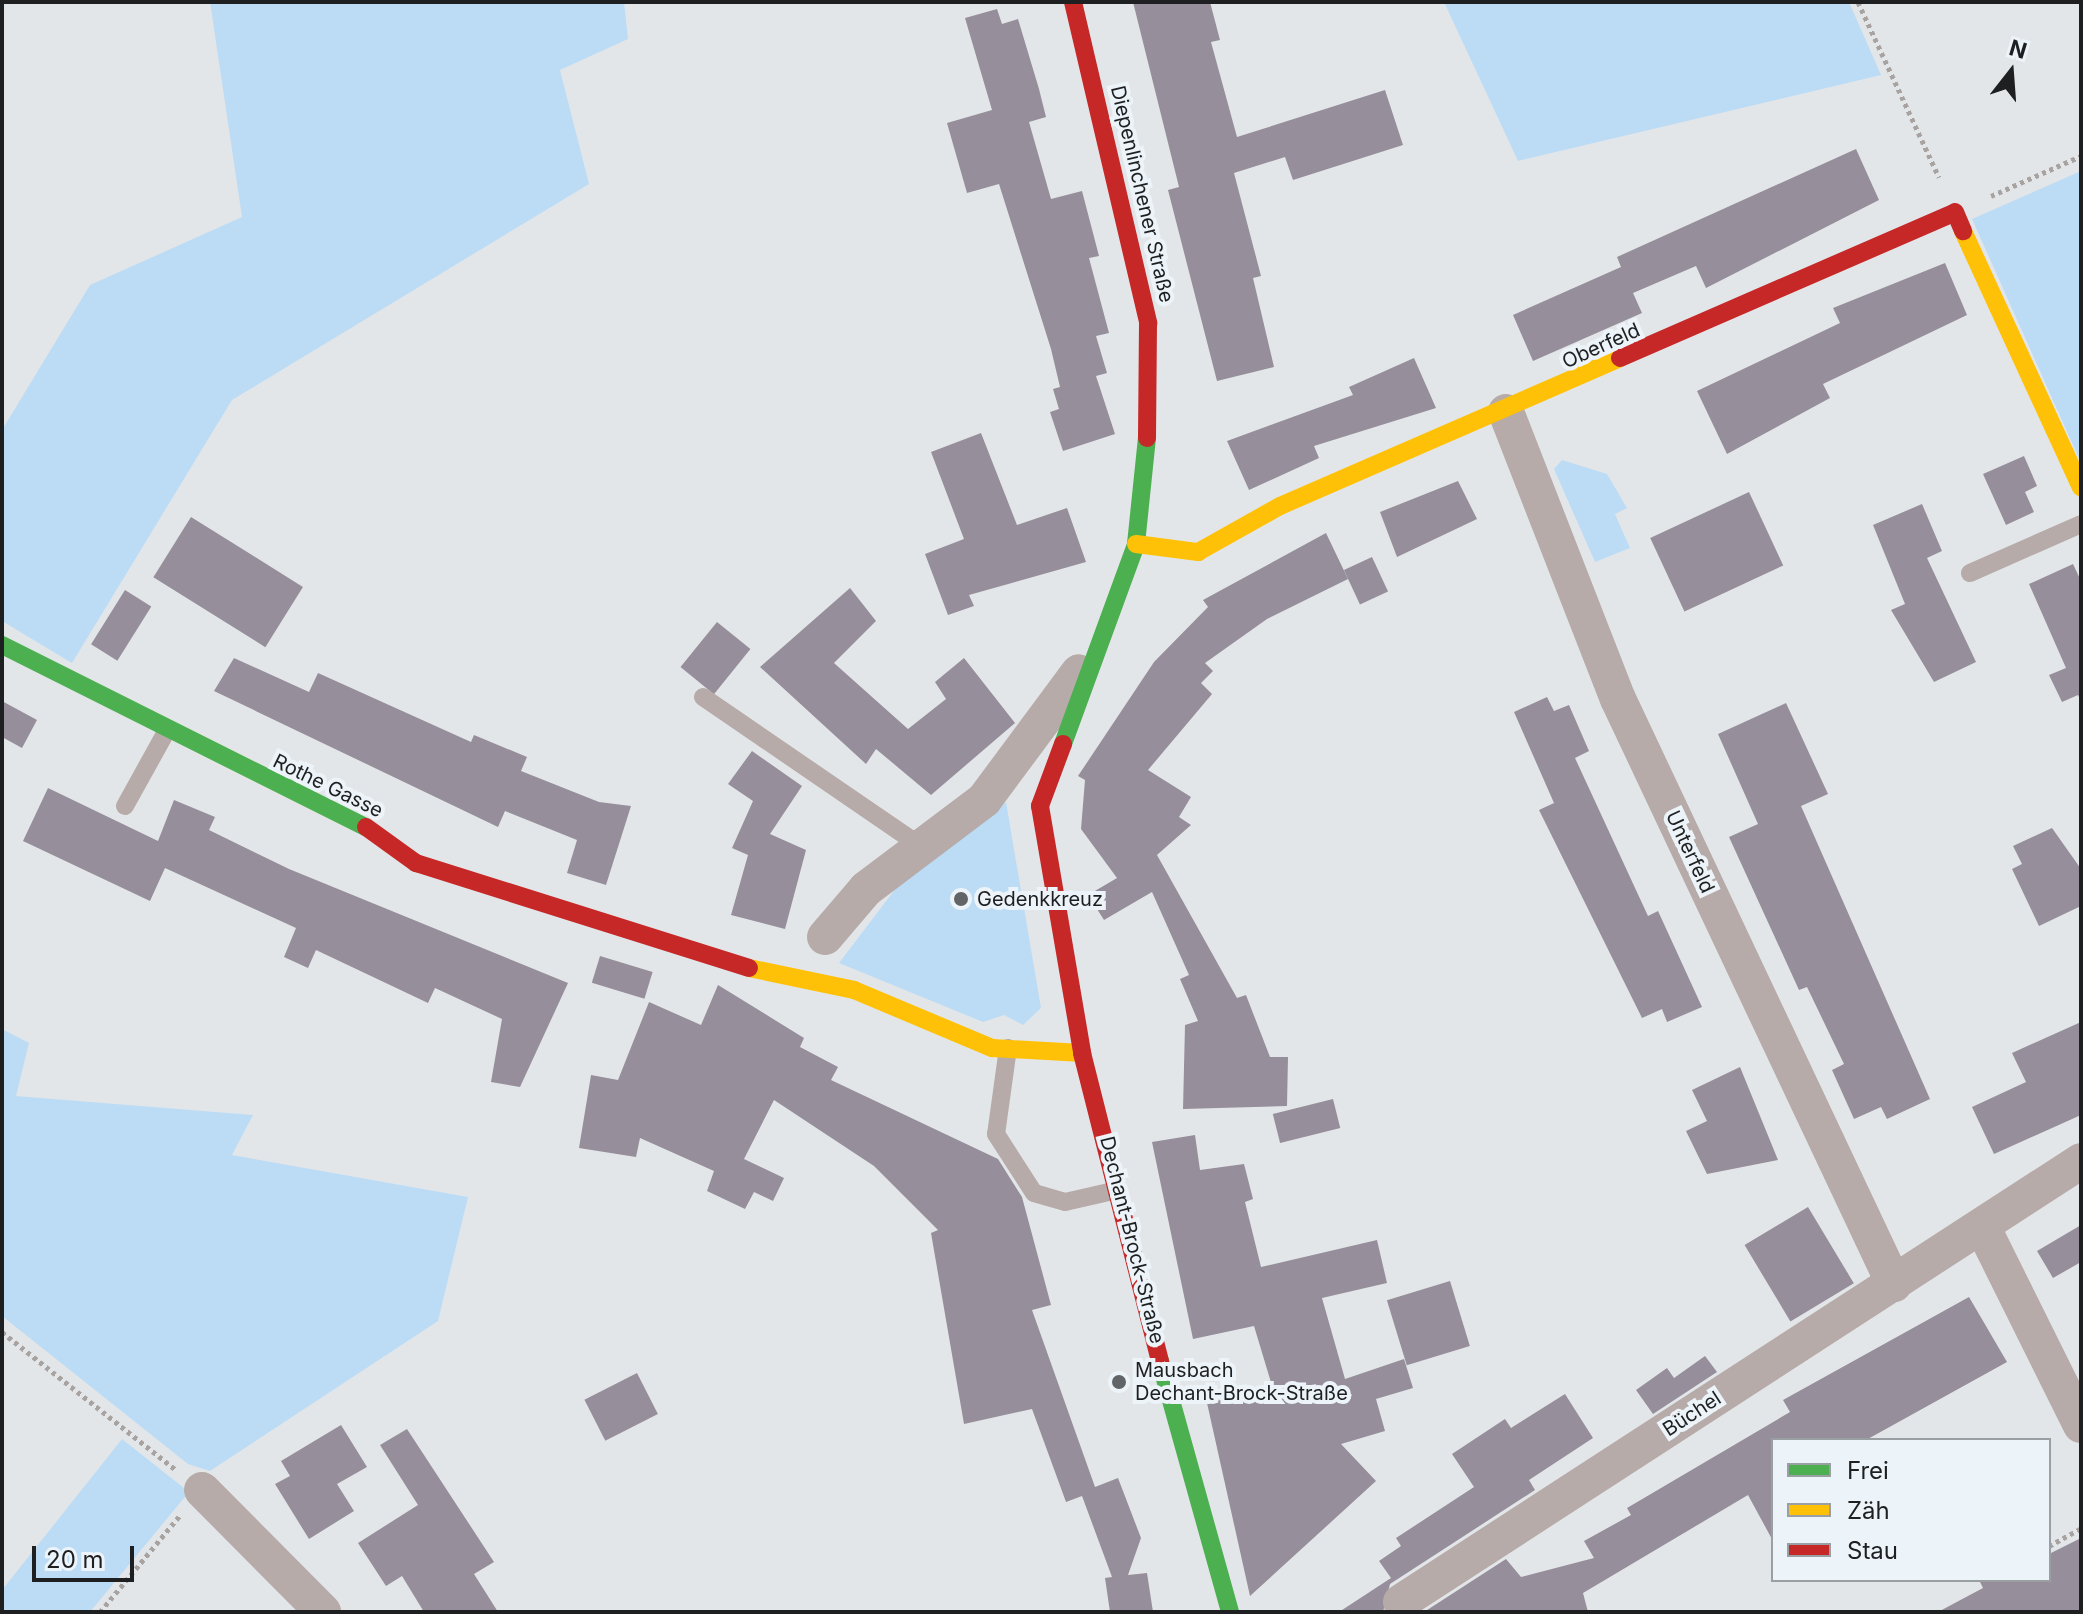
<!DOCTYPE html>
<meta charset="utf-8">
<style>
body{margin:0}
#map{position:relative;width:2083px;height:1614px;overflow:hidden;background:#e3e6e9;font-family:Inter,sans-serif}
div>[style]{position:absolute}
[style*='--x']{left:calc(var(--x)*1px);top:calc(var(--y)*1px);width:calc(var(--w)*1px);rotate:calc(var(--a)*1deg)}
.green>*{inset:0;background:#bcdcf5}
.building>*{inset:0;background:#968e9a;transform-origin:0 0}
.path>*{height:5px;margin-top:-2.5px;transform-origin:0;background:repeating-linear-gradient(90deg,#a8a3a1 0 4px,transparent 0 8px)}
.lane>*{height:18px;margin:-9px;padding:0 9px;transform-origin:9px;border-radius:9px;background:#b6aba8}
.street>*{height:36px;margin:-18px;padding:0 18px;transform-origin:18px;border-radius:18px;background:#b6aba8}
.fast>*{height:18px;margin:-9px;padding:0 9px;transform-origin:9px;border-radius:9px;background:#4caf50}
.slow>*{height:18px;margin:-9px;padding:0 9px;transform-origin:9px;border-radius:9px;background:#ffc107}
.jam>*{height:18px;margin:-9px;padding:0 9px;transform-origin:9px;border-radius:9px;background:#c62828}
.dots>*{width:22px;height:22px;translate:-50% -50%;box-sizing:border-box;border:4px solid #edf4f9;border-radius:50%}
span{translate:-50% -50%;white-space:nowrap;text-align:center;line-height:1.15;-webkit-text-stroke:8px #edf4f9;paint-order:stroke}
.street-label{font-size:20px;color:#1d1f21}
.poi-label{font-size:20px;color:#1d1f21}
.left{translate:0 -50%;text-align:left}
.frame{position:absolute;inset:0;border:4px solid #1d1f21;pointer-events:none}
.legend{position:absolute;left:1771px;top:1438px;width:280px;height:144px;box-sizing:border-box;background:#edf4f9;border:2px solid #9a9fa3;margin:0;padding:10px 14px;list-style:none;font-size:24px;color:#1d1f21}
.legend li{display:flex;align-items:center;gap:16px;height:40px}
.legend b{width:40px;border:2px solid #9a9fa3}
.north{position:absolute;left:1971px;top:32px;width:80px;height:80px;-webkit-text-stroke:6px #edf4f9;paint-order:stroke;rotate:17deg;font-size:22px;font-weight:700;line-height:32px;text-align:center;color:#1d1f21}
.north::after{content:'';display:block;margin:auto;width:28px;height:36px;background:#1d1f21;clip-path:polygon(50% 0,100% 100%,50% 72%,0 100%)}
.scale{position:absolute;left:32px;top:1546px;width:102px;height:36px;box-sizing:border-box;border:4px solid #1d1f21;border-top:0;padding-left:10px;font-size:24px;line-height:28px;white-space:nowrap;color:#1d1f21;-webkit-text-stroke:6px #edf4f9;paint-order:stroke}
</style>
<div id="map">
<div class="green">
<div style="clip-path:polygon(210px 2px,624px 2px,628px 39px,560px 70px,589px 184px,232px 400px,72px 663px,2px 621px,2px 430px,90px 285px,242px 217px)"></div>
<div style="clip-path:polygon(1444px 2px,1849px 2px,1881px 75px,1518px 161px)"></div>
<div style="clip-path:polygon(2081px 171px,2081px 463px,1972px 219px)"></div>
<div style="clip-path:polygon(1562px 460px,1607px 474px,1627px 508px,1615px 514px,1630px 548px,1595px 562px,1554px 469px)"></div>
<div style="clip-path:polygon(1006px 802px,1041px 1008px,1023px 1025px,1004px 1015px,983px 1022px,839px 963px,896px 888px)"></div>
<div style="clip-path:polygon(2px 1029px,29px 1043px,16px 1096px,253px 1115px,232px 1155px,468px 1197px,438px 1321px,210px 1471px,188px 1464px,2px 1316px)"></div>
<div style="clip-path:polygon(122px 1439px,189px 1492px,90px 1612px,2px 1612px,2px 1590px)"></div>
</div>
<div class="building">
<div style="clip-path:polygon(1133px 2px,1210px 2px,1220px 40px,1211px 42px,1237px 137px,1385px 90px,1403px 145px,1293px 180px,1285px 157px,1234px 173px,1261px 276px,1253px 278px,1274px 367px,1217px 381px,1168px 190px,1179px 187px)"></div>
<div style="clip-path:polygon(997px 9px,1002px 24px,1018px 19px,1039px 89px,1046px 117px,1029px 122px,1051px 199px,1082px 191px,1099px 256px,1089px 258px,1109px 333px,1096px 336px,1107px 373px,1096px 376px,1115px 434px,1063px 451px,1050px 412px,1059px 409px,1053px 389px,1060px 387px,1051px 349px,999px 184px,967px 193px,947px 123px,992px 110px,965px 18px)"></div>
<div style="clip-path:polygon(1856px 149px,1879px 200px,1706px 288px,1696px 266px,1633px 293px,1642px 313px,1533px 361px,1513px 315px,1621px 267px,1617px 257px)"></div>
<div style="clip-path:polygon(1945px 263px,1967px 315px,1823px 384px,1830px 398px,1727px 454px,1697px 391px,1840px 323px,1833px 308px)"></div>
<div style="clip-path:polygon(1414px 358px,1436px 408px,1314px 446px,1319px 458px,1249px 490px,1227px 441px,1353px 395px,1349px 387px)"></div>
<div style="clip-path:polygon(981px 433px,1017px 525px,1067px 508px,1086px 562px,969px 595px,974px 606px,948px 615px,925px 554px,964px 539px,931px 452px)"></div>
<div style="clip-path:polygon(2024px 456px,2037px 486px,2025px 492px,2034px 512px,2006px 525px,1983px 474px)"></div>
<div style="clip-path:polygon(1458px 481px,1477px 519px,1397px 557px,1380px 512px)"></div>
<div style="left:1749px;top:492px;width:81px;height:109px;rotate:65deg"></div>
<div style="clip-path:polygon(1922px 504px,1942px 551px,1927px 558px,1976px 662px,1934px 682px,1891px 610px,1905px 604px,1873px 525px)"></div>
<div style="left:191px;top:517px;width:132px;height:71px;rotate:32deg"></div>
<div style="clip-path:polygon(1326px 533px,1348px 579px,1267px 619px,1205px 663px,1213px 671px,1201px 683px,1212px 694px,1148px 770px,1191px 797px,1179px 817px,1191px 825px,1157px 855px,1237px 998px,1246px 995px,1270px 1057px,1288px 1057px,1287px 1106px,1183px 1109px,1185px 1025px,1198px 1021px,1180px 979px,1189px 975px,1152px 892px,1104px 920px,1088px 895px,1117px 878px,1081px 829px,1085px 780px,1078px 776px,1154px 662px,1208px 607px,1203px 600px)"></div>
<div style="left:1372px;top:557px;width:38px;height:31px;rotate:65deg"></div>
<div style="clip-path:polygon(2073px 564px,2081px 581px,2081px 701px,2078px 695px,2062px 702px,2049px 675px,2066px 668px,2029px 584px)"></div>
<div style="clip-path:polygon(850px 588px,876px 621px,834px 663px,908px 729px,946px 699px,935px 682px,964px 658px,1015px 723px,931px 795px,876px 749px,866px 764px,760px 667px)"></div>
<div style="left:125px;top:590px;width:31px;height:64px;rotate:32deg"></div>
<div style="left:717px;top:622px;width:43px;height:58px;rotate:39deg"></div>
<div style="clip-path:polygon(234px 658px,309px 692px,318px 673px,471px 742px,474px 735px,527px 757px,521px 771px,599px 802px,631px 806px,606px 885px,567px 873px,577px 840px,505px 811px,498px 827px,214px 691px)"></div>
<div style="clip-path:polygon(1547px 697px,1554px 711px,1569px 705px,1589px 751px,1575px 758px,1648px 916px,1658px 911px,1702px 1007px,1667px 1022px,1662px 1009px,1642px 1018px,1539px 810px,1554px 803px,1514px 712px)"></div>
<div style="clip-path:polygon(2px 701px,37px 720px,22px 748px,2px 737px)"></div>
<div style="clip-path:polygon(1786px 703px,1828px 794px,1801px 806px,1930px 1099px,1887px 1119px,1881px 1107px,1854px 1119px,1832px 1070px,1844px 1064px,1807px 987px,1799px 990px,1729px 837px,1758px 824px,1718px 734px)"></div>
<div style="clip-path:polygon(752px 751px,802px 786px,770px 834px,806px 850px,785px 929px,731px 915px,748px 855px,732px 848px,753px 801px,728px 784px)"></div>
<div style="clip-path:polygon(48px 788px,158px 841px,174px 800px,215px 817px,209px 830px,289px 869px,568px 983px,520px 1087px,491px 1082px,502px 1019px,435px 988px,428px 1003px,316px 950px,308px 968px,284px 957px,296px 928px,165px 868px,150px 901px,23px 841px)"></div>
<div style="clip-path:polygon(2052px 828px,2081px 869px,2081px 906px,2039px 926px,2012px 869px,2022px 864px,2013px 846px)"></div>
<div style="left:600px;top:956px;width:55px;height:28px;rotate:17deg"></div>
<div style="clip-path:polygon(718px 985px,804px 1038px,800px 1047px,838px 1067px,831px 1080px,998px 1159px,1022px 1197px,1051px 1305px,1032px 1310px,1095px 1487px,1118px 1478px,1141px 1538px,1128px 1575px,1147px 1573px,1153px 1612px,1110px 1612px,1105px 1578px,1112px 1577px,1082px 1496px,1066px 1502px,1032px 1409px,964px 1424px,931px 1233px,938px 1230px,874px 1166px,774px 1100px,744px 1159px,784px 1178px,773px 1201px,754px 1192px,745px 1209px,707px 1191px,714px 1171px,640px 1138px,636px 1157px,579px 1148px,591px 1075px,618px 1080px,649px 1002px,701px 1025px)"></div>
<div style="clip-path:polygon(2081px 1022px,2081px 1115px,1994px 1154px,1972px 1107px,2026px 1082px,2012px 1053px)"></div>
<div style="clip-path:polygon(1740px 1067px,1778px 1160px,1707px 1174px,1686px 1131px,1707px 1121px,1692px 1090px)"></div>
<div style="left:1333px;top:1099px;width:30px;height:62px;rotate:76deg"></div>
<div style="clip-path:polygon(1195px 1135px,1200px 1170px,1244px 1164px,1253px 1199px,1245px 1202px,1261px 1267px,1377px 1240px,1387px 1283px,1322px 1298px,1345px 1379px,1404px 1359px,1413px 1388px,1376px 1399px,1385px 1431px,1341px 1444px,1376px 1481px,1250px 1596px,1207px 1403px,1273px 1389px,1254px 1326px,1193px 1339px,1152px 1142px)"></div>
<div style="left:1808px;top:1207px;width:89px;height:74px;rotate:59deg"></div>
<div style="clip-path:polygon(2081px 1225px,2081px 1262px,2053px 1278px,2037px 1251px)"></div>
<div style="left:1450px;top:1281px;width:68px;height:66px;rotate:73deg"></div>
<div style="clip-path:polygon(1969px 1297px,2007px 1362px,1866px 1440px,1773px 1440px,1773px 1541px,1748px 1495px,1583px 1593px,1588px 1612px,1424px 1612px,1506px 1559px,1521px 1577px,1594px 1558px,1584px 1541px,1631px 1515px,1627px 1508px,1790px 1412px,1783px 1400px)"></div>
<div style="clip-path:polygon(1705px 1356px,1717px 1372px,1653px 1414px,1636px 1390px,1667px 1368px,1674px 1378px)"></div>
<div style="left:637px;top:1373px;width:46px;height:59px;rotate:63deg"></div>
<div style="clip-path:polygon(1565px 1394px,1593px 1438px,1529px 1480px,1535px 1490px,1390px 1584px,1383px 1612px,1339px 1612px,1391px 1578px,1379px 1561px,1401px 1546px,1396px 1538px,1474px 1487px,1452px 1454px,1505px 1419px,1511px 1428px)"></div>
<div style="clip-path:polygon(341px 1425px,367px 1467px,337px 1484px,354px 1511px,309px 1539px,275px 1484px,290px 1476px,281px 1461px)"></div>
<div style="clip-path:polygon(407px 1429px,494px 1562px,474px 1574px,498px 1612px,424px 1612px,402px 1576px,386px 1586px,358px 1543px,418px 1505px,380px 1445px)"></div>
<div style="clip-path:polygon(2081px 1538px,2081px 1612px,1938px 1612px,1983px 1588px,1979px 1580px,2049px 1580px,2049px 1554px)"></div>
</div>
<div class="path">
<div style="--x:1858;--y:2;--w:193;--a:65.2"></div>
<div style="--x:1991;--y:196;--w:98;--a:-24"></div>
<div style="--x:2;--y:1332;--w:221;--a:38.4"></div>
<div style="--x:2049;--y:1546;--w:37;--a:-29"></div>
<div style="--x:100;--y:1612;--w:127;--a:-50.4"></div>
</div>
<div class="lane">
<div style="--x:1970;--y:573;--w:121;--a:-23.8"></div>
<div style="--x:703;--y:697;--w:265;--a:34.4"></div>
<div style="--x:125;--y:806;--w:85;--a:-61"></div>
<div style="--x:1008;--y:1048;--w:87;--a:97.9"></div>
<div style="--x:996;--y:1134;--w:70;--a:57.2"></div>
<div style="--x:1034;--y:1193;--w:32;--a:16"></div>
<div style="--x:1065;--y:1202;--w:54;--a:-12.8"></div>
</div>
<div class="street">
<div style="--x:1506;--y:412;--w:308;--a:68.7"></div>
<div style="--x:1618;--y:699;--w:647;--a:64.74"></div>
<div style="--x:825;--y:937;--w:63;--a:-49.5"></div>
<div style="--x:866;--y:889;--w:148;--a:-37"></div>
<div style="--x:984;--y:800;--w:159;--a:-53.4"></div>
<div style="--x:1982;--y:1226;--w:222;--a:63.6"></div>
<div style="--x:202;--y:1490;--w:172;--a:45.2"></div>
<div style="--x:1401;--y:1602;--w:810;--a:-32.96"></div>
</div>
<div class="fast">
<div style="--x:2;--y:645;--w:407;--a:26.6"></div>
<div style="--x:1063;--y:744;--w:213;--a:-69.9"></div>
<div style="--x:1136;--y:544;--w:107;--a:-84.1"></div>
<div style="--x:1160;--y:1361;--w:261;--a:74.4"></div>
</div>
<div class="slow">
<div style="--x:1963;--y:231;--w:282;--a:65.3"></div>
<div style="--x:1136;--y:544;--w:63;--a:7.4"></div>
<div style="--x:1198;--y:552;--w:94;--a:-29.3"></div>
<div style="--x:1280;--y:506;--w:371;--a:-23.5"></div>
<div style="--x:749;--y:968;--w:107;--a:11.8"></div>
<div style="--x:854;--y:990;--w:150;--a:22.8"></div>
<div style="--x:992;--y:1048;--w:90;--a:3.2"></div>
</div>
<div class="jam">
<div style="--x:1073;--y:2;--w:330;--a:76.8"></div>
<div style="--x:1148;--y:323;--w:115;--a:90.5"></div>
<div style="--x:1620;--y:358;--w:365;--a:-23.5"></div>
<div style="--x:1955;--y:212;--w:21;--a:67"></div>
<div style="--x:1063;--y:744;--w:66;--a:110.4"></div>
<div style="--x:1040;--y:806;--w:251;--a:80.3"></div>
<div style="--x:1082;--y:1053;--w:318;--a:75.8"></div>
<div style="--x:366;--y:827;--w:62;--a:35.8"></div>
<div style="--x:416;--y:863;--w:349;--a:17.5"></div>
</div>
<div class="dots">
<div style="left:961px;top:899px;background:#626567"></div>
<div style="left:1119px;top:1382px;background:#626567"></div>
</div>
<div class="street-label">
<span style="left:1142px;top:194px;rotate:77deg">Diepenlinchener Straße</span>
<span style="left:1601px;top:346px;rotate:-24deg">Oberfeld</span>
<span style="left:328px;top:786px;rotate:26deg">Rothe Gasse</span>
<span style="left:1690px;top:852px;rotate:65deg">Unterfeld</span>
<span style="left:1132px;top:1240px;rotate:76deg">Dechant-Brock-Straße</span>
<span style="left:1692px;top:1414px;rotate:-33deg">Büchel</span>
</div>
<div class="poi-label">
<span class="left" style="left:977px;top:899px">Gedenkkreuz</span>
<span class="left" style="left:1135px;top:1382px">Mausbach<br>Dechant-Brock-Straße</span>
</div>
<div class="frame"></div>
<ul class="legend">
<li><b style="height:10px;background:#4caf50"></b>Frei</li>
<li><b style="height:10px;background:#ffc107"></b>Zäh</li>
<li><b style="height:10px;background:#c62828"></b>Stau</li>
</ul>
<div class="north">N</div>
<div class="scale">20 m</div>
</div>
